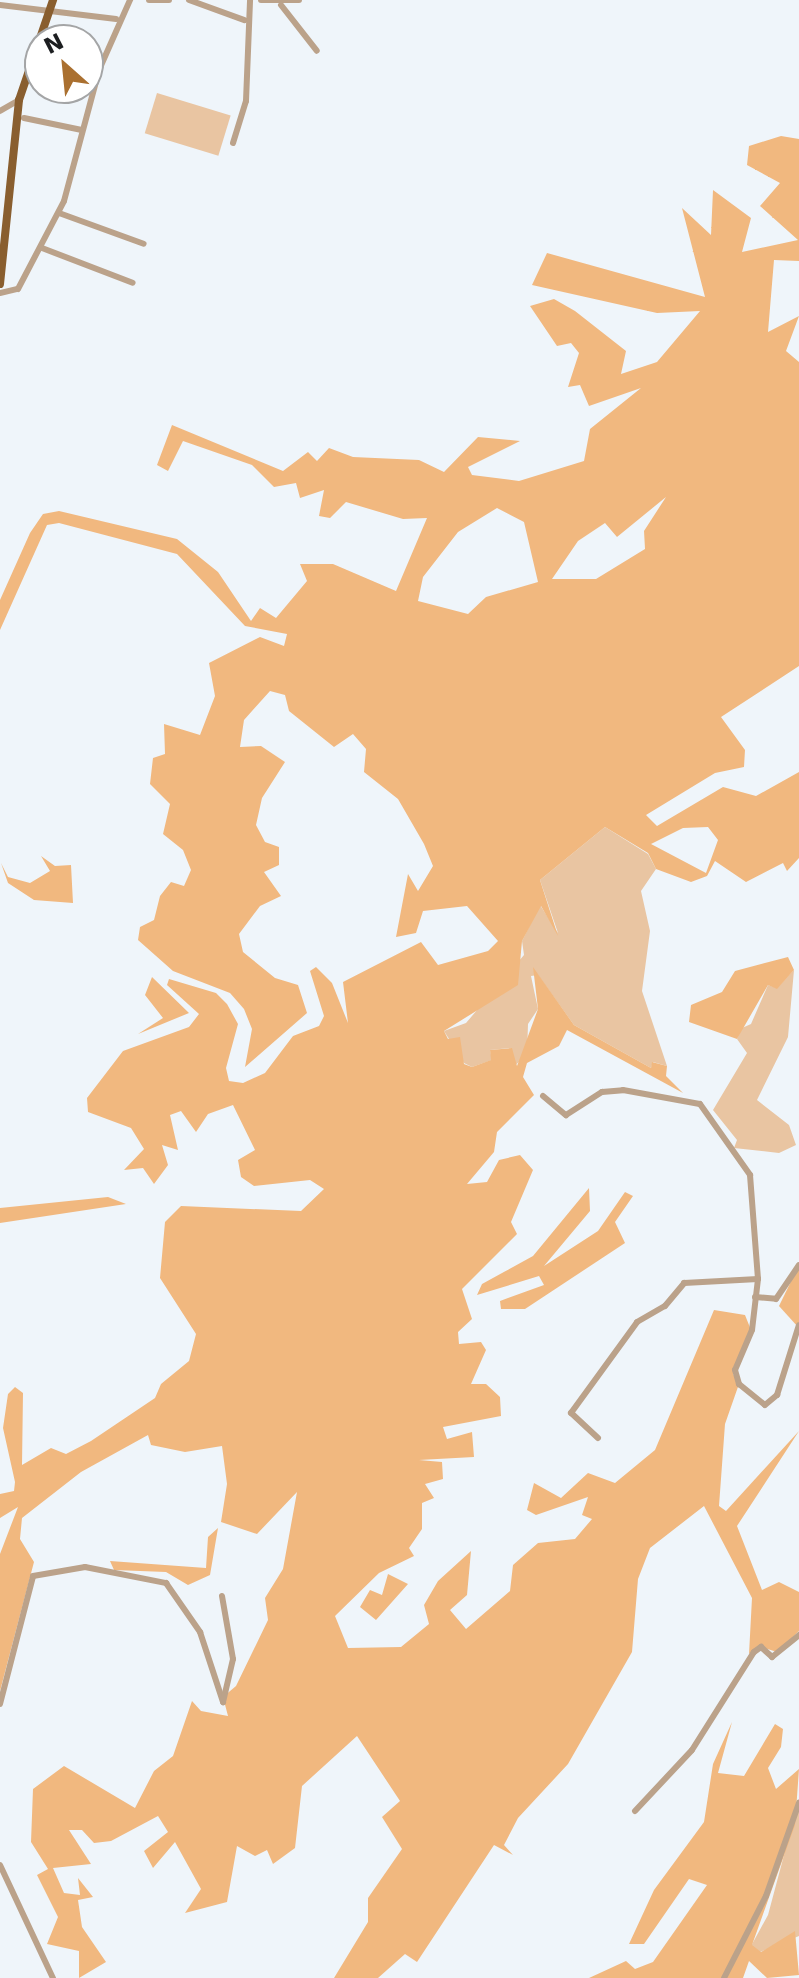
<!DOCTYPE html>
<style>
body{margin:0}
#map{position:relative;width:799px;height:1978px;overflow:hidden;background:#eff5fa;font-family:"DejaVu Sans",sans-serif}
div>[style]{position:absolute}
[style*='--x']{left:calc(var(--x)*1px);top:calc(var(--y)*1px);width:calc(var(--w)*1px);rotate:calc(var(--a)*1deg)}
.green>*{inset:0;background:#e9c5a2;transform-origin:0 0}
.forest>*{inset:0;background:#f1b87f}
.minor>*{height:6px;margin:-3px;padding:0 3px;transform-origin:3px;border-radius:3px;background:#bba28a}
.major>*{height:8px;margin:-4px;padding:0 4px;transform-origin:4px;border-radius:4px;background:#895e2f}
span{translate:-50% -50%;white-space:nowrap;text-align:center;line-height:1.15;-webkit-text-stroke:8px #fff;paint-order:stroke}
.north{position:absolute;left:24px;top:24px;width:80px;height:80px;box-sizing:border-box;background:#fff;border:2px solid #a4a5a6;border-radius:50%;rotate:333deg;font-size:22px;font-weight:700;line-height:32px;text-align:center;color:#1c1e20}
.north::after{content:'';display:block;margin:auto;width:28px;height:36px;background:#aa7030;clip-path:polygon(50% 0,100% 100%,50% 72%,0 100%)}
</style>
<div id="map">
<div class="green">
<div style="left:157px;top:93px;width:77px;height:42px;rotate:17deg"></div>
<div style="clip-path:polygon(605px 827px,648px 854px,656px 869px,641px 891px,650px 931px,642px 991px,667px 1066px,653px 1062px,651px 1068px,574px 1025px,538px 975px,531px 976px,538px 1009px,528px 1024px,527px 1055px,513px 1067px,511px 1048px,490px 1050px,492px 1060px,472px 1067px,464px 1063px,444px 1031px,466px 1023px,524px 955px,522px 941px,540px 905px,558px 933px,540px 880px)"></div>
<div style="clip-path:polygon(794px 970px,788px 1037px,757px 1100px,789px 1125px,796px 1145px,779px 1153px,734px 1148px,737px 1140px,713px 1110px,747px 1053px,737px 1039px,742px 1028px,751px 1024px,768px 985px,777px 988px)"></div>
<div style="clip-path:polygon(799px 1799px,799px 1936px,760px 1952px,751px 1946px,768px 1915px)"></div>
</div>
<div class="forest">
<div style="clip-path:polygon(evenodd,781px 136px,799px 139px,799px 261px,774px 260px,768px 332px,799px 316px,786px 351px,799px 362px,799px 666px,721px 717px,745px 750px,744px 767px,715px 773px,646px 815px,657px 826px,723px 787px,756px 796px,799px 772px,799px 858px,787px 871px,783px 863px,746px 882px,715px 861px,707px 876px,691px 882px,656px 869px,648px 853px,605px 827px,540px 880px,558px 936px,541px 906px,522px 941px,518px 985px,444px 1031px,448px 1039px,460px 1037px,464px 1064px,472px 1067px,491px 1060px,490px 1050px,512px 1048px,517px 1066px,538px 1009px,533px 967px,574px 1025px,651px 1068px,652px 1062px,667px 1066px,666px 1076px,683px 1093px,567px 1030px,559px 1046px,527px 1063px,523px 1077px,534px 1095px,497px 1132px,494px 1152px,467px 1184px,487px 1182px,499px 1160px,520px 1155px,533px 1170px,511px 1222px,517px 1234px,462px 1289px,472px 1319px,458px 1332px,459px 1344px,481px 1342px,486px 1350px,471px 1384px,486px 1384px,500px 1397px,501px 1416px,443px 1427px,447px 1439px,472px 1432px,474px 1457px,419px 1460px,442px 1462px,443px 1479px,425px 1484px,434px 1498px,422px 1503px,422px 1529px,409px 1548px,414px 1556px,379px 1573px,335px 1616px,348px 1648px,401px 1647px,429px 1624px,424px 1605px,438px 1581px,471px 1551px,467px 1595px,450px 1610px,466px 1629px,510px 1591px,513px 1565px,538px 1543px,575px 1539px,592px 1519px,582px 1515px,588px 1497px,536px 1515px,527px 1510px,534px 1483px,561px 1498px,588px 1473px,615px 1483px,655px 1450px,714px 1310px,745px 1315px,751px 1330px,733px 1374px,739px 1384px,725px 1424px,719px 1506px,726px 1511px,799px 1431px,737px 1526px,762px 1590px,779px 1582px,799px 1592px,799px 1631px,777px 1652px,758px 1646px,749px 1654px,752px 1598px,704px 1506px,650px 1548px,638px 1579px,632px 1652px,568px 1764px,518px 1818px,504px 1845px,513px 1855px,494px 1845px,417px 1962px,405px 1954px,378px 1978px,334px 1978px,368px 1922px,368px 1898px,402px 1849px,382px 1817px,400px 1801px,357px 1736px,302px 1786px,295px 1848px,273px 1864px,267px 1850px,255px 1856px,237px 1846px,227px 1902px,185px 1913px,201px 1889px,175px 1842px,153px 1868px,144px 1851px,168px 1832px,158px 1816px,111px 1841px,94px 1843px,82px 1830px,69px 1830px,91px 1864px,53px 1868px,64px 1893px,80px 1895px,78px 1878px,93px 1897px,78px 1900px,82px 1927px,106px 1962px,79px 1978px,79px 1951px,47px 1944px,58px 1917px,37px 1875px,48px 1869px,31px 1842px,33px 1789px,64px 1766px,135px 1808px,154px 1771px,173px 1756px,192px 1701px,201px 1711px,228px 1716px,223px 1697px,236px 1686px,268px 1620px,265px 1598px,283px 1569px,297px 1492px,257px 1534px,221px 1522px,227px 1484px,222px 1446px,185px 1452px,151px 1445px,148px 1435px,81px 1472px,22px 1518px,20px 1539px,34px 1562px,0 1691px,0 1554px,18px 1507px,0 1518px,0 1494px,14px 1491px,15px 1482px,3px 1428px,8px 1394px,15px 1387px,23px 1393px,22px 1465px,51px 1448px,66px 1454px,91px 1441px,155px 1398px,161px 1384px,189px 1361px,196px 1334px,160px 1278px,165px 1222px,181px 1206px,301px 1211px,324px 1189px,310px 1180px,254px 1186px,241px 1177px,238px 1160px,255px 1150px,233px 1105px,208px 1114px,196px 1132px,181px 1111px,170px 1115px,178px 1150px,162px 1145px,168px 1165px,154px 1184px,143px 1168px,124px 1170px,144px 1149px,131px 1128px,88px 1112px,87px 1098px,123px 1051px,189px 1027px,199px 1014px,167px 985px,169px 979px,216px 993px,227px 1004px,238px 1024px,226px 1068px,229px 1081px,243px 1083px,265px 1073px,293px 1036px,319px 1026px,324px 1016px,310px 971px,316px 967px,332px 983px,348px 1023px,343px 982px,421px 942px,438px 965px,488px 951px,498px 941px,467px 906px,423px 911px,416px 933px,396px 937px,408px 874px,418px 891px,433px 866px,424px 844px,398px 799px,364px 772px,366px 749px,353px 734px,334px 747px,289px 711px,285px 695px,270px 691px,244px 720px,240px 747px,261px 746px,285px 762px,262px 798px,256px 825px,265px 842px,279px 847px,279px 865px,264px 872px,281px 896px,260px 906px,239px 934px,243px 952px,275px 978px,298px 985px,307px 1013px,245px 1067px,252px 1029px,244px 1009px,230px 993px,173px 971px,138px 940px,140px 927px,154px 920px,160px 896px,171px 882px,184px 886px,191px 870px,183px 850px,163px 834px,170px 804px,150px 784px,153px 758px,165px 754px,164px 724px,200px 735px,215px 696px,209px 663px,260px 637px,284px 646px,287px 634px,245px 626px,177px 554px,59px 523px,47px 525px,0 630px,0 600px,30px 533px,43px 514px,59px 511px,177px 539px,218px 572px,251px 621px,260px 608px,276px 618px,307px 581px,300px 564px,333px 564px,396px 591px,427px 518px,403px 519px,346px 502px,330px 518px,319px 516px,324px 490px,300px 498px,296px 483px,274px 487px,252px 465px,183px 441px,168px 471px,157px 465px,172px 425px,283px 471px,308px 452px,317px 461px,329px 448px,353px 457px,419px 460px,444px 472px,478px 437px,520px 441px,468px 467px,472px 475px,519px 481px,584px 461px,590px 429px,641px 388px,589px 406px,580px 385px,568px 387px,579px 353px,571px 343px,557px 346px,530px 306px,554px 299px,575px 311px,626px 351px,621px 374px,657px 362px,700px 311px,657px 313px,532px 285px,547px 253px,705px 297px,682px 208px,711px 235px,713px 190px,751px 218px,742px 252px,798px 240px,760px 206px,780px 183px,747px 165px,749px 146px,781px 136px,666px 497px,644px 531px,645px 549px,596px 579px,552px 579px,578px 541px,605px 523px,617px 537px,666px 497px,781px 136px,497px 508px,524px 522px,538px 582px,486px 597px,468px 614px,418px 601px,423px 577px,458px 532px,497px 508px,781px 136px,708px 827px,718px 840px,706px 873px,651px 844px,683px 828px,708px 827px)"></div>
<div style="clip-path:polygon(41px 856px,55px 866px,71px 865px,73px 903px,34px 900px,8px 883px,1px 863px,8px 877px,30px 883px,50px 871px)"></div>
<div style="clip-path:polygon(788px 957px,794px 970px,777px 989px,768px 985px,737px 1039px,689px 1022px,691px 1005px,722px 992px,735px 971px)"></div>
<div style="clip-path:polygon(152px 977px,189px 1013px,138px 1034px,163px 1018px,145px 995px)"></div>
<div style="clip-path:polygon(589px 1188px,590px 1211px,544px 1266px,598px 1231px,625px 1192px,633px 1196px,615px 1222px,625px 1243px,525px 1309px,501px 1309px,500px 1301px,544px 1285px,539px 1276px,477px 1295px,482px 1284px,533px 1256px)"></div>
<div style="clip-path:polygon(108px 1197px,126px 1204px,0 1223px,0 1208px)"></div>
<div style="clip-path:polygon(799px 1265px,799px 1325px,798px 1327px,779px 1306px)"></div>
<div style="clip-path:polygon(218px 1528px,210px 1575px,188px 1585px,166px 1572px,114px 1570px,110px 1561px,206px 1568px,208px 1537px)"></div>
<div style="clip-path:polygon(388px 1574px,408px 1584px,376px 1620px,360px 1607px,370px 1590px,382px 1595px)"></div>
<div style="clip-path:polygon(732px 1722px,718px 1773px,744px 1776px,775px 1724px,783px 1729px,781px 1747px,768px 1768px,776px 1789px,799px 1769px,795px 1825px,752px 1945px,761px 1952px,795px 1931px,799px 1975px,767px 1978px,749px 1961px,743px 1978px,589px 1978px,626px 1961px,635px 1969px,653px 1962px,707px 1885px,689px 1879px,644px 1944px,629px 1944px,654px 1890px,704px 1822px,713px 1764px)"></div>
</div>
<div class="minor">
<div style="--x:149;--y:0;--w:20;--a:0"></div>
<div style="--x:189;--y:0;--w:59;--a:20"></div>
<div style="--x:261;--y:0;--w:38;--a:0"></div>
<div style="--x:0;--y:5;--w:117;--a:6.9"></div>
<div style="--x:281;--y:5;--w:58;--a:52"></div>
<div style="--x:0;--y:111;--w:22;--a:-30"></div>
<div style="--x:24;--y:118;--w:59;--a:11.7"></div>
<div style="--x:233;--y:143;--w:44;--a:-72.8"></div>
<div style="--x:246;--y:101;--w:101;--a:-87.7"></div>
<div style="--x:59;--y:213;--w:90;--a:20"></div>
<div style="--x:42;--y:248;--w:97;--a:21"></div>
<div style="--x:0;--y:293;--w:18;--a:-13"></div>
<div style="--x:18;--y:289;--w:99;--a:-62.4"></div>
<div style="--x:64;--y:201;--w:136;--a:-75"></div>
<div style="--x:99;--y:70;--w:77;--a:-66.1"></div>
<div style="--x:543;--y:1096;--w:30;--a:40"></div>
<div style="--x:566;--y:1115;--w:43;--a:-32.6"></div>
<div style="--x:602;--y:1092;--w:21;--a:-5"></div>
<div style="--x:623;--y:1090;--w:78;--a:10.3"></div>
<div style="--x:700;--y:1104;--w:87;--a:54.8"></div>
<div style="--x:750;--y:1175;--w:104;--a:85.6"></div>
<div style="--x:758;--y:1279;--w:51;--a:96.7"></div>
<div style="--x:752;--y:1330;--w:43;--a:113"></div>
<div style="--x:735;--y:1370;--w:15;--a:74"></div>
<div style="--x:739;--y:1384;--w:33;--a:39"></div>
<div style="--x:765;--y:1405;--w:16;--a:-40"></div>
<div style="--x:777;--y:1395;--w:73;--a:-72.6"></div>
<div style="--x:755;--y:1297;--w:21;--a:5"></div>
<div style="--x:776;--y:1299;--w:41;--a:-55.9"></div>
<div style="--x:598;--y:1438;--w:37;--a:-137"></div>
<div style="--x:571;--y:1413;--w:112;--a:-54"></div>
<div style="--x:637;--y:1322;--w:32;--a:-30"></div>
<div style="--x:665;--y:1306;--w:30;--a:-50"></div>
<div style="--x:684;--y:1283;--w:74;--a:-3.1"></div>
<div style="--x:0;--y:1704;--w:132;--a:-75.5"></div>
<div style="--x:33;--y:1576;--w:53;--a:-9.8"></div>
<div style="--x:85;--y:1567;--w:83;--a:11.2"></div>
<div style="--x:166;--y:1583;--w:60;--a:55.2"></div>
<div style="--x:200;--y:1632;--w:74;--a:71.8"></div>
<div style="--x:223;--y:1702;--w:44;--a:-76.9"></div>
<div style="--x:233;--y:1659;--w:64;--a:-99.9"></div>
<div style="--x:635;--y:1811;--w:83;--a:-46.9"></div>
<div style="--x:692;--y:1750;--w:116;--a:-57.7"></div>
<div style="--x:754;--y:1652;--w:9;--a:-36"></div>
<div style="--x:761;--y:1647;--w:15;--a:42"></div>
<div style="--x:772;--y:1657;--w:35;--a:-39"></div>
<div style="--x:0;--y:1865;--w:125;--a:64.9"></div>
<div style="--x:724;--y:1978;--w:92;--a:-62.9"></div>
<div style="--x:766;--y:1896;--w:99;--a:-70.5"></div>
</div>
<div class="major">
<div style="--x:0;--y:284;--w:185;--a:-84.1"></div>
<div style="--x:19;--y:100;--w:106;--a:-71.2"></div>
</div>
<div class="north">N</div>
</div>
